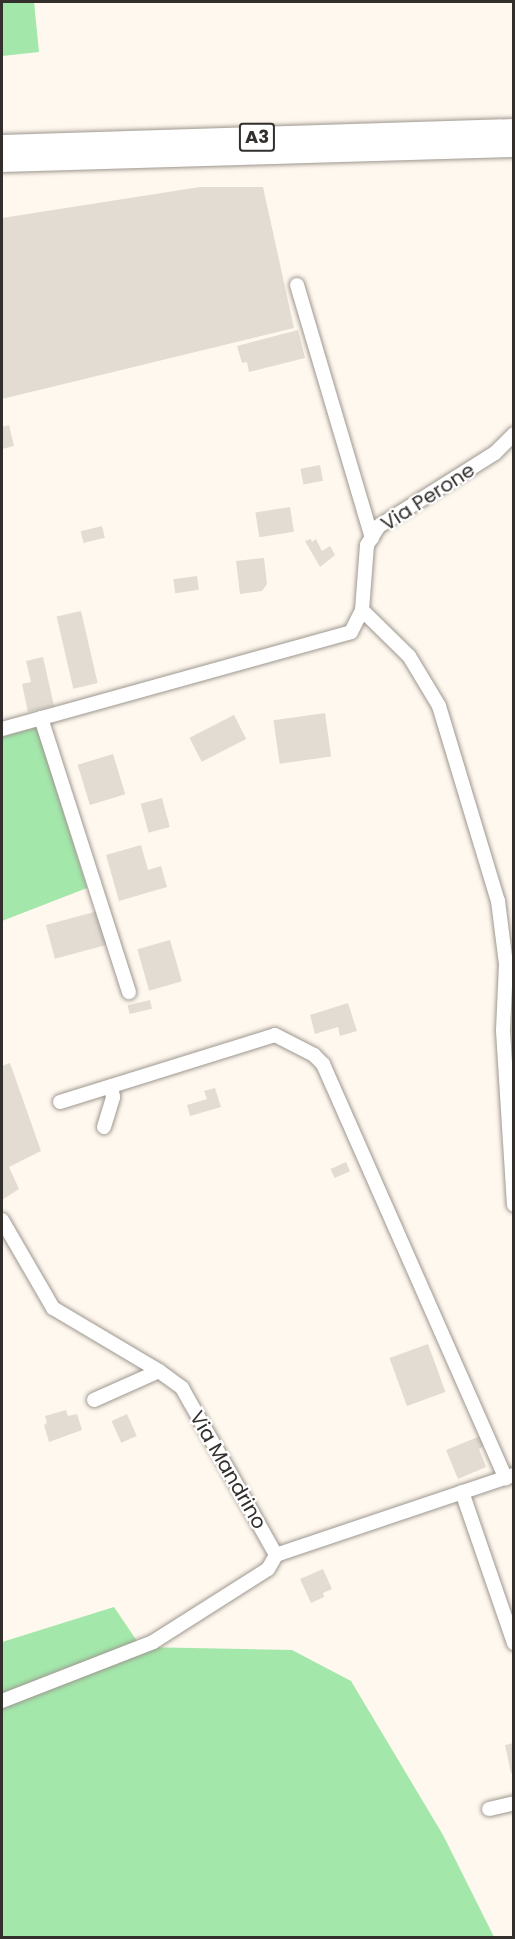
<!DOCTYPE html>
<style>
body{margin:0}
#map{position:relative;width:515px;height:1939px;overflow:hidden;background:#fff8ef;font-family:Poppins,sans-serif}
div>[style]{position:absolute}
[style*='--x']{left:calc(var(--x)*1px);top:calc(var(--y)*1px);width:calc(var(--w)*1px);rotate:calc(var(--a)*1deg)}
.green>*{inset:0;background:#a3e7ab}
.building>*{inset:0;background:#e2dcd3;transform-origin:0 0}
.roads{filter:drop-shadow(0 0 2px #9d978f) drop-shadow(0 0 2px #9d978f)}
.minor>*{height:14px;margin:-7px;padding:0 7px;transform-origin:7px;border-radius:7px;background:#fff}
.highway>*{height:20px;margin:-10px;padding:0 10px;transform-origin:10px;border-radius:10px;background:#fff}
span{translate:-50% -50%;white-space:nowrap;text-align:center;line-height:1.15;-webkit-text-stroke:4.5px #fff;paint-order:stroke}
.shield-label span{padding:2px 4px;background:#fff;border:2px solid;border-radius:4px;-webkit-text-stroke-width:0}
.shield-label{font-size:18px;color:#322f2c;font-weight:700}
.street-label{font-size:20px;color:#322f2c}
.frame{position:absolute;inset:0;border:3px solid #322f2c;pointer-events:none}
</style>
<div id="map">
<div class="green">
<div style="clip-path:polygon(2px 2px,34px 2px,39px 52px,2px 56px)"></div>
<div style="clip-path:polygon(37px 727px,87px 888px,2px 921px,2px 737px)"></div>
<div style="clip-path:polygon(114px 1607px,141px 1647px,292px 1650px,351px 1681px,443px 1835px,494px 1937px,2px 1938px,2px 1642px)"></div>
</div>
<div class="building">
<div style="clip-path:polygon(200px 187px,263px 187px,294px 328px,2px 399px,2px 218px)"></div>
<div style="clip-path:polygon(298px 330px,305px 358px,249px 372px,247px 362px,242px 363px,237px 346px)"></div>
<div style="clip-path:polygon(9px 425px,14px 446px,2px 449px,2px 427px)"></div>
<div style="left:320px;top:465px;width:16px;height:20px;rotate:79deg"></div>
<div style="left:290px;top:507px;width:25px;height:35px;rotate:81deg"></div>
<div style="left:102px;top:526px;width:12px;height:22px;rotate:76deg"></div>
<div style="clip-path:polygon(311px 539px,312px 542px,316px 539px,322px 551px,330px 546px,335px 555px,320px 567px,305px 541px)"></div>
<div style="clip-path:polygon(264px 558px,267px 584px,262px 591px,240px 594px,236px 561px)"></div>
<div style="left:197px;top:576px;width:14px;height:24px;rotate:82deg"></div>
<div style="left:81px;top:611px;width:74px;height:25px;rotate:77deg"></div>
<div style="clip-path:polygon(43px 657px,54px 706px,28px 712px,22px 684px,31px 682px,26px 661px)"></div>
<div style="left:325px;top:713px;width:44px;height:52px;rotate:82deg"></div>
<div style="left:234px;top:715px;width:27px;height:50px;rotate:63deg"></div>
<div style="left:113px;top:754px;width:42px;height:37px;rotate:73deg"></div>
<div style="left:162px;top:798px;width:30px;height:22px;rotate:75deg"></div>
<div style="clip-path:polygon(141px 845px,148px 870px,161px 866px,167px 887px,119px 901px,106px 855px)"></div>
<div style="left:98px;top:911px;width:35px;height:54px;rotate:75deg"></div>
<div style="left:170px;top:940px;width:43px;height:34px;rotate:74deg"></div>
<div style="left:150px;top:1000px;width:9px;height:23px;rotate:77deg"></div>
<div style="clip-path:polygon(348px 1003px,357px 1031px,340px 1036px,338px 1027px,315px 1034px,310px 1015px)"></div>
<div style="clip-path:polygon(10px 1063px,41px 1151px,9px 1167px,19px 1189px,2px 1200px,2px 1066px)"></div>
<div style="clip-path:polygon(215px 1088px,221px 1107px,190px 1116px,187px 1105px,207px 1099px,204px 1091px)"></div>
<div style="left:346px;top:1162px;width:10px;height:17px;rotate:66deg"></div>
<div style="left:428px;top:1344px;width:51px;height:41px;rotate:70deg"></div>
<div style="clip-path:polygon(66px 1410px,68px 1416px,77px 1414px,82px 1430px,49px 1442px,44px 1425px,47px 1423px,45px 1416px)"></div>
<div style="left:127px;top:1414px;width:24px;height:17px;rotate:66deg"></div>
<div style="clip-path:polygon(480px 1436px,484px 1446px,479px 1449px,486px 1467px,458px 1479px,446px 1450px)"></div>
<div style="clip-path:polygon(323px 1569px,332px 1589px,323px 1593px,324px 1597px,311px 1603px,300px 1579px)"></div>
<div style="clip-path:polygon(514px 1743px,514px 1773px,511px 1773px,505px 1745px)"></div>
</div>
<div class="roads">
<div class="minor">
<div style="--x:297;--y:285;--w:264;--a:73.5"></div>
<div style="--x:362;--y:610;--w:66;--a:44.4"></div>
<div style="--x:409;--y:656;--w:58;--a:59"></div>
<div style="--x:439;--y:706;--w:204;--a:73.2"></div>
<div style="--x:498;--y:901;--w:64;--a:82.8"></div>
<div style="--x:506;--y:964;--w:67;--a:92.6"></div>
<div style="--x:503;--y:1031;--w:174;--a:86.4"></div>
<div style="--x:41;--y:718;--w:288;--a:72.2"></div>
<div style="--x:2;--y:729;--w:362;--a:-15.5"></div>
<div style="--x:351;--y:632;--w:25;--a:-63"></div>
<div style="--x:362;--y:610;--w:65;--a:-85.6"></div>
<div style="--x:367;--y:545;--w:22;--a:-58"></div>
<div style="--x:379;--y:526;--w:137;--a:-32.2"></div>
<div style="--x:495;--y:453;--w:27;--a:-45"></div>
<div style="--x:60;--y:1102;--w:225;--a:-17.3"></div>
<div style="--x:275;--y:1035;--w:44;--a:27.1"></div>
<div style="--x:314;--y:1055;--w:13;--a:45"></div>
<div style="--x:323;--y:1064;--w:453;--a:66.2"></div>
<div style="--x:104;--y:1127;--w:31;--a:-73"></div>
<div style="--x:113;--y:1097;--w:11;--a:-100"></div>
<div style="--x:2;--y:1220;--w:102;--a:59.9"></div>
<div style="--x:53;--y:1308;--w:123;--a:30.7"></div>
<div style="--x:159;--y:1371;--w:29;--a:36"></div>
<div style="--x:182;--y:1388;--w:192;--a:60.6"></div>
<div style="--x:276;--y:1555;--w:251;--a:-18.6"></div>
<div style="--x:94;--y:1400;--w:71;--a:-24"></div>
<div style="--x:462;--y:1492;--w:160;--a:71"></div>
<div style="--x:2;--y:1701;--w:162;--a:-21.3"></div>
<div style="--x:153;--y:1642;--w:136;--a:-32.4"></div>
<div style="--x:268;--y:1569;--w:16;--a:-60"></div>
<div style="--x:489;--y:1809;--w:26;--a:-13"></div>
</div>
<div class="highway">
<div style="--x:2;--y:145;--w:512;--a:-1.79"></div>
<div style="--x:2;--y:162;--w:512;--a:-1.68"></div>
</div>
</div>
<div class="shield-label">
<span style="left:257px;top:137px">A3</span>
</div>
<div class="street-label">
<span style="left:428px;top:497px;rotate:-33deg">Via Perone</span>
<span style="left:228px;top:1470px;rotate:60deg">Via Mandrino</span>
</div>
<div class="frame"></div>
</div>
